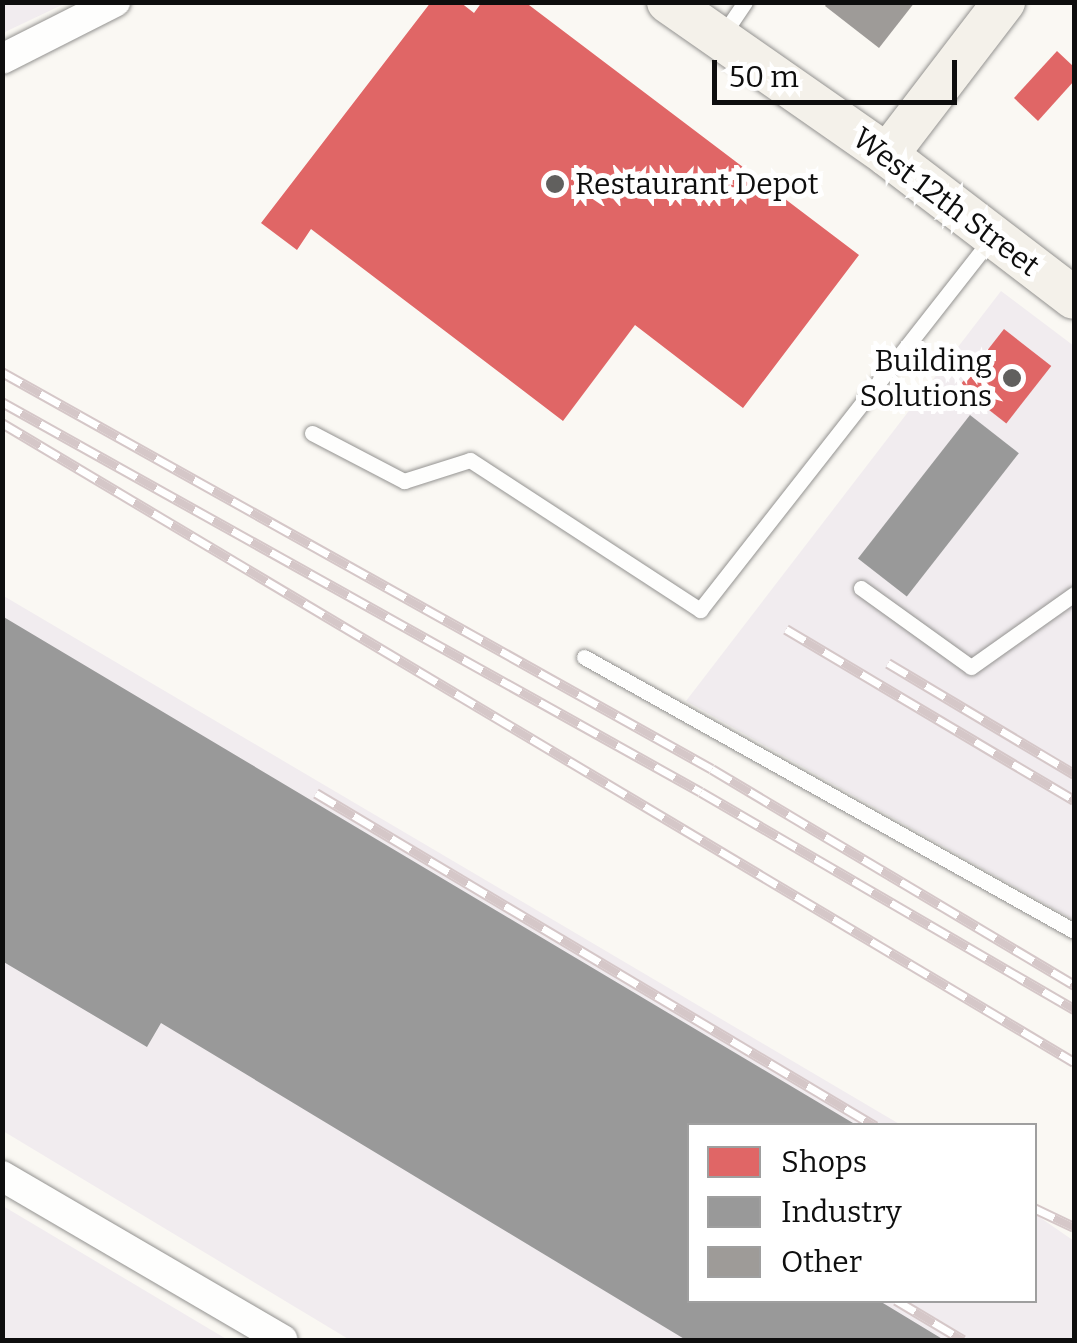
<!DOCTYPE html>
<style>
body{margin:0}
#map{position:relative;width:1077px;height:1343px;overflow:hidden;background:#faf8f3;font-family:Bitter,serif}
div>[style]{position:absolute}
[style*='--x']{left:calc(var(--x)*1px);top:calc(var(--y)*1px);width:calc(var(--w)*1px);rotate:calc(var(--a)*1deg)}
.industrial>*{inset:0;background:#f1ecef}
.shops>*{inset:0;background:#e06666;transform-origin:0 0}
.industry>*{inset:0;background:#999;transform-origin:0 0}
.building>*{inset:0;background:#9e9b98}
.roads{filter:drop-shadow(0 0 2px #949391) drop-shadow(0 0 2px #949391)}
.lane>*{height:15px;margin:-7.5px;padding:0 7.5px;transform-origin:7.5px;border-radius:7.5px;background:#fefefd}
.street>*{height:30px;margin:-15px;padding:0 15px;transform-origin:15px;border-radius:15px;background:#fefefd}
.secondary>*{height:42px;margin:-21px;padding:0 21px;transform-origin:21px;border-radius:21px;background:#f4f1ea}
.rail>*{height:11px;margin-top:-5.5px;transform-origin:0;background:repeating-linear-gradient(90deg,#fff 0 22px,#d5c7c8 0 44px);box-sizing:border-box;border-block:2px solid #d5c7c8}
.dots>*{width:28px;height:28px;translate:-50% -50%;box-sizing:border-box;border:5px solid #fff;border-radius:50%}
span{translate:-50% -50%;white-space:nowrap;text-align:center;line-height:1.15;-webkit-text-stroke:10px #fff;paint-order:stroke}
.poi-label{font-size:30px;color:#0e0e0e}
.left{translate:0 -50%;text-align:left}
.right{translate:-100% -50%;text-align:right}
.street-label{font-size:30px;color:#0e0e0e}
.frame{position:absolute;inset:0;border:5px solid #0e0e0e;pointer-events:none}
.legend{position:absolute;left:687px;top:1123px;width:350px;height:180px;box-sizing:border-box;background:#fff;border:2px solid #9f9f9f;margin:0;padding:12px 18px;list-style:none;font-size:30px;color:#0e0e0e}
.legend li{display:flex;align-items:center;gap:20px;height:50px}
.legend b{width:50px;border:2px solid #9f9f9f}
.scale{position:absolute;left:712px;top:60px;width:245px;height:45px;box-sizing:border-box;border:5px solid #0e0e0e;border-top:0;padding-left:12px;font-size:30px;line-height:35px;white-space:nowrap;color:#0e0e0e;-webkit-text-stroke:8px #fff;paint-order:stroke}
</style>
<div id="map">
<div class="industrial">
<div style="clip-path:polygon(3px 2px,66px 2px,66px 3px,3px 33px)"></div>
<div style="clip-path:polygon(1001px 291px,1074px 346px,1074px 920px,686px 701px)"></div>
<div style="clip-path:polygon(2px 595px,901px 1125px,690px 1126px,690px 1300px,1034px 1300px,1035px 1214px,1074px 1241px,1074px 1340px,350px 1340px,3px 1131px)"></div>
<div style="clip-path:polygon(2px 1206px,3px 1206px,228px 1340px,3px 1340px)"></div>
</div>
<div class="shops">
<div style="clip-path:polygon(431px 2px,460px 2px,474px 13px,482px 2px,525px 2px,859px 255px,743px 408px,635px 325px,563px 421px,311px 229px,297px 250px,261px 223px)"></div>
<div style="clip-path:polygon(1057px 51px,1074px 67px,1074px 81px,1038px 121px,1014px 98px)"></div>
<div style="left:1004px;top:329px;width:60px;height:73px;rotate:38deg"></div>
</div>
<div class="industry">
<div style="left:970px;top:415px;width:62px;height:182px;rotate:38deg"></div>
<div style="clip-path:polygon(2px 616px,858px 1126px,690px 1126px,690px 1300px,878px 1300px,944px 1340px,686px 1340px,161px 1023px,147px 1047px,2px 961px)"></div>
</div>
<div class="building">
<div style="clip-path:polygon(828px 2px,915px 2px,879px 48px,825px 6px)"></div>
</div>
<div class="roads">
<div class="lane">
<div style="--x:722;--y:36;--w:41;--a:-55.9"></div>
<div style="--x:312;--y:433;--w:104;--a:27.6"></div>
<div style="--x:404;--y:481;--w:69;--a:-17.7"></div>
<div style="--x:470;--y:460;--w:275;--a:33.1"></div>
<div style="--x:700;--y:610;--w:474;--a:-51.9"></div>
<div style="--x:861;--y:588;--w:135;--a:35.7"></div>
<div style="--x:971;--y:667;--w:126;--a:-35.3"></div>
<div style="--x:584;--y:657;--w:561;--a:29.21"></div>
</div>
<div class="street">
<div style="--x:2;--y:59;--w:127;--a:-26.8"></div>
<div style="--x:2;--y:1176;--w:325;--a:30.3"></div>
</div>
<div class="secondary">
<div style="--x:668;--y:2;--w:267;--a:34.9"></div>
<div style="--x:887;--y:155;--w:235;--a:37.4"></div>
<div style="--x:887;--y:155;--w:193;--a:-52.6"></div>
</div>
</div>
<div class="rail">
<div style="--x:2;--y:372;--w:813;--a:29.21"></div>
<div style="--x:712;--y:769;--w:422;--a:30.8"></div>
<div style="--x:2;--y:402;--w:800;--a:29.16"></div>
<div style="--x:701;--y:792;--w:432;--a:30.2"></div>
<div style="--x:2;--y:423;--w:1248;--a:30.8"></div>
<div style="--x:786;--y:629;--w:335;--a:30.7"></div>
<div style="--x:888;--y:663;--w:217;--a:30.8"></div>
<div style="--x:316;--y:793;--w:651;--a:30.78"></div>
<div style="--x:1034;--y:1208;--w:44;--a:25.4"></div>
<div style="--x:896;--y:1300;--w:78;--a:30.8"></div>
</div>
<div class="dots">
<div style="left:555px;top:184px;background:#61605e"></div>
<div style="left:1012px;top:378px;background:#61605e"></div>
</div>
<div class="poi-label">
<span class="left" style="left:575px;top:184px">Restaurant Depot</span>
<span class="right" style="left:992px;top:378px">Building<br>Solutions</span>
</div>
<div class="street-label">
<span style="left:946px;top:202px;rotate:37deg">West 12th Street</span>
</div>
<div class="frame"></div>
<ul class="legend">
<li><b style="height:28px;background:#e06666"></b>Shops</li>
<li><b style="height:28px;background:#999"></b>Industry</li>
<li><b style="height:28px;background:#9e9b98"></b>Other</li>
</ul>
<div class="scale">50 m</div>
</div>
